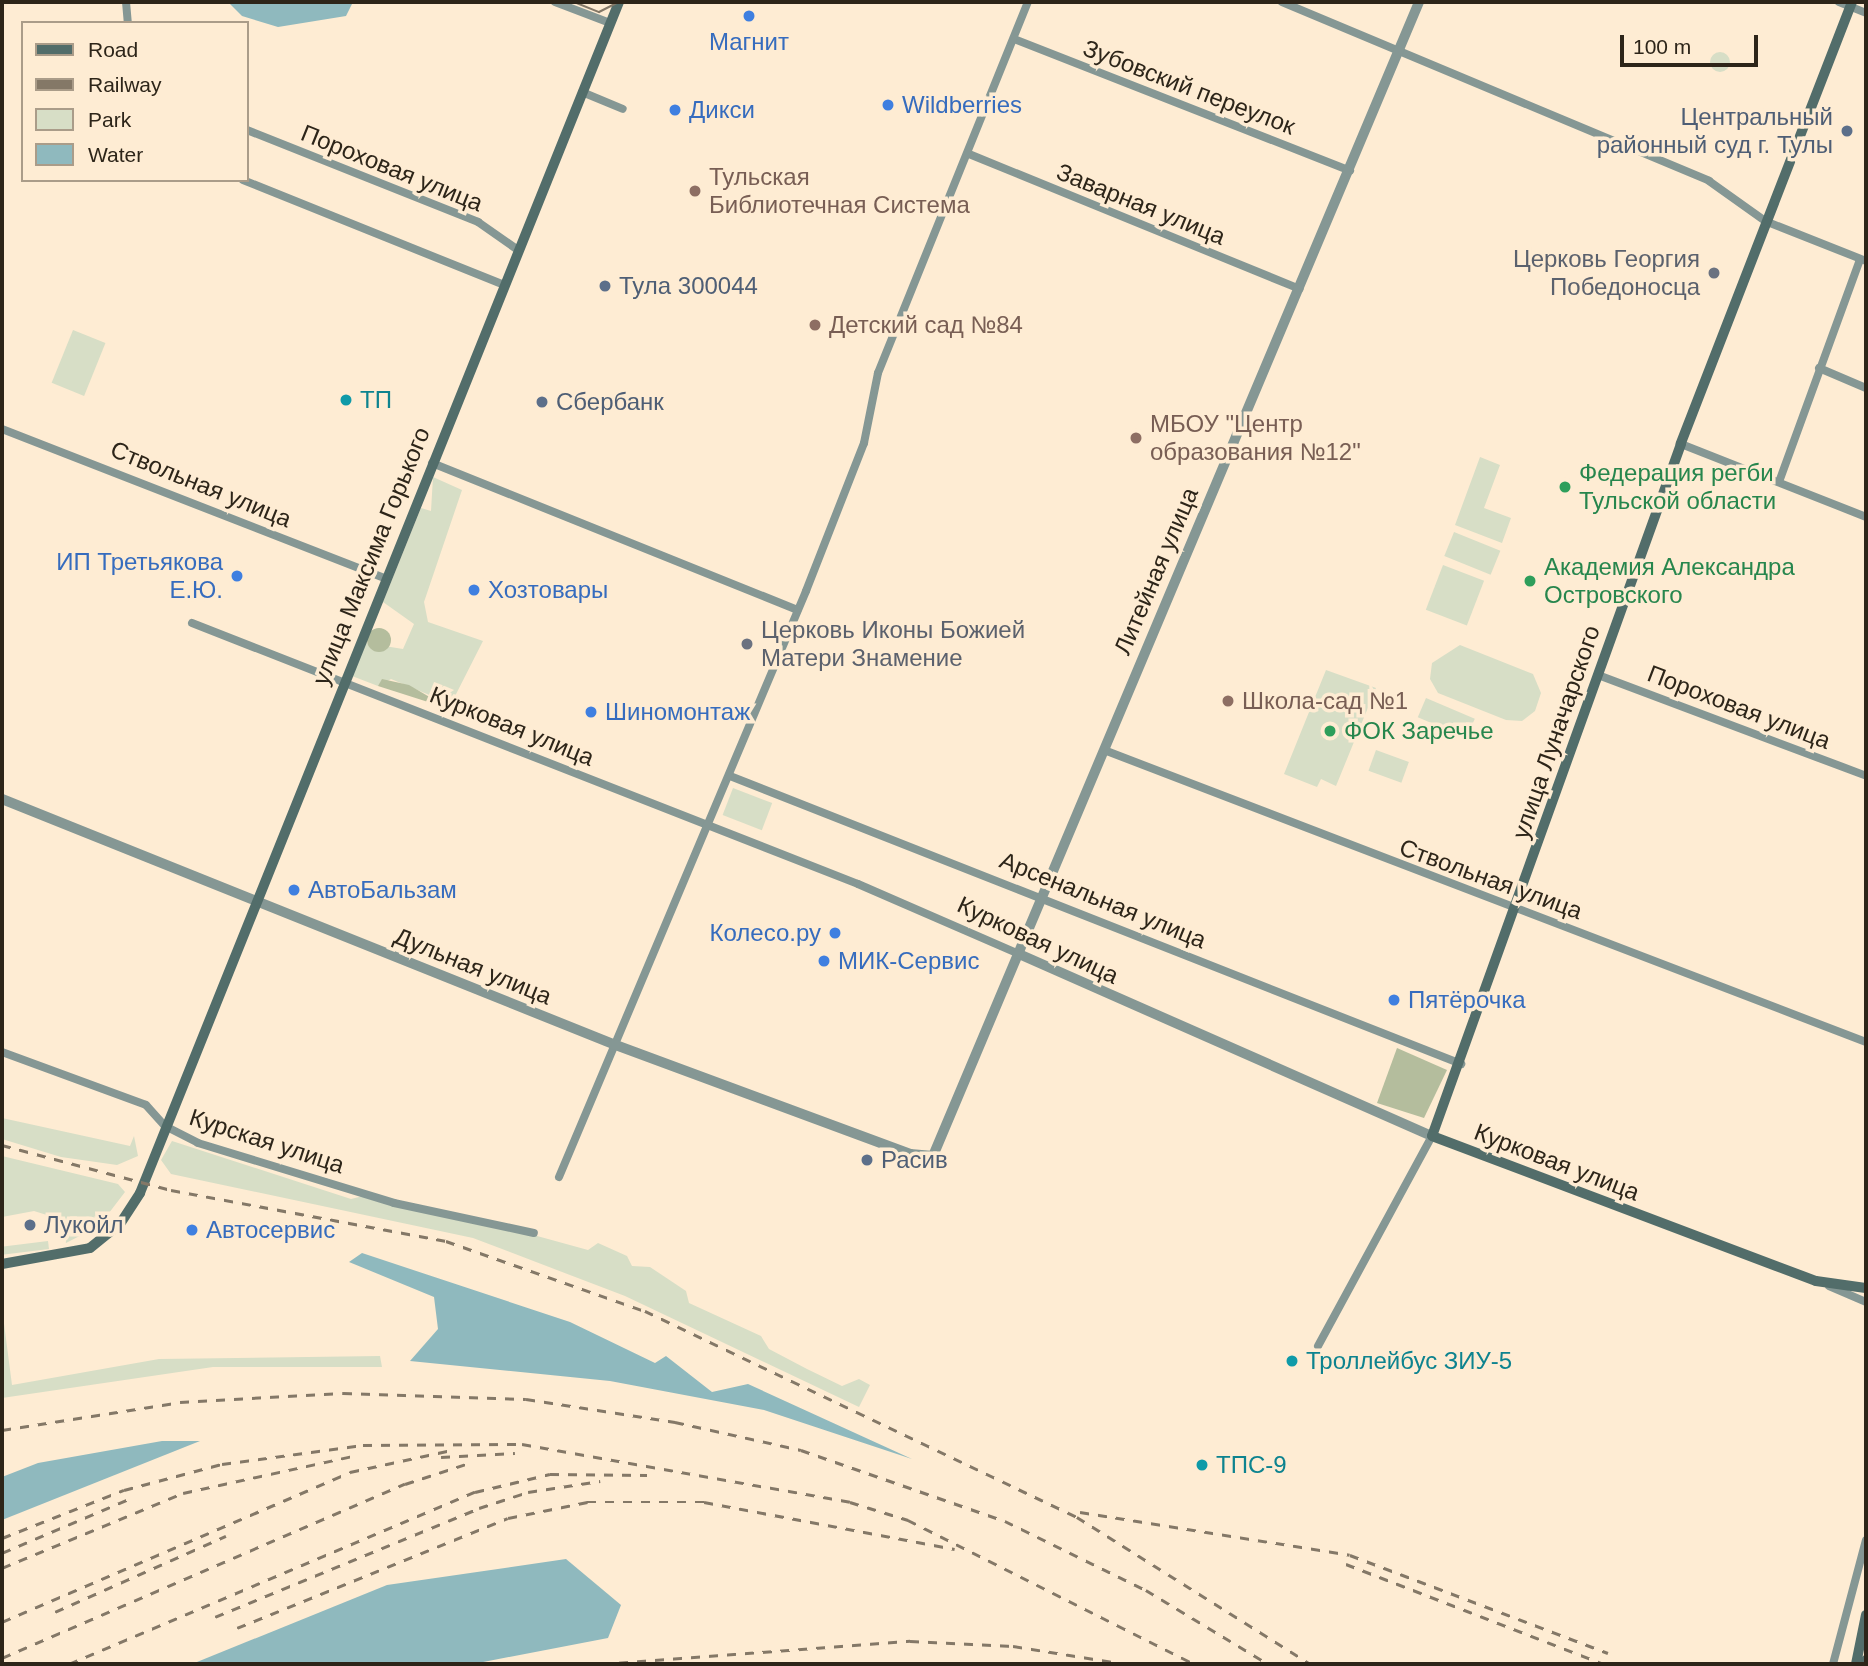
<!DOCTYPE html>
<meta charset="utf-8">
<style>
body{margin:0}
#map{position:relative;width:1868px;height:1666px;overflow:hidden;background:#feecd3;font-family:Helvetica,sans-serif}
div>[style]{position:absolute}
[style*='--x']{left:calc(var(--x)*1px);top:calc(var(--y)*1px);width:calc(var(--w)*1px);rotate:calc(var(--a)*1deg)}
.green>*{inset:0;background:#d7dec6;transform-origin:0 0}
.round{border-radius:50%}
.forest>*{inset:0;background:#b4bd9d}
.water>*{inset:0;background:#8fb9be}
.minor>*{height:8px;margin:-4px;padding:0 4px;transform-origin:4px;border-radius:4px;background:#859794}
.tertiary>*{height:10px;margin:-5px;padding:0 5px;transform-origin:5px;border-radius:5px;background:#859794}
.secondary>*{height:10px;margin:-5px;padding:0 5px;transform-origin:5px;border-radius:5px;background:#526d6a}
.tram>*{height:2px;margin:-1px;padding:0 1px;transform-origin:1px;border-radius:1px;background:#847867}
.rail>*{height:2.5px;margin-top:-1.25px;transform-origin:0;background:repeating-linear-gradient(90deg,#847867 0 9px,transparent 0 18px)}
.dots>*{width:19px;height:19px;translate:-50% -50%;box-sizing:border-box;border:4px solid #feecd3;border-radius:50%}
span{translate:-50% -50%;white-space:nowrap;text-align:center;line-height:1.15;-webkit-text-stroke:7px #feecd3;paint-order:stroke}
.shop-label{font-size:24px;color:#366cbe}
.left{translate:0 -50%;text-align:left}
.right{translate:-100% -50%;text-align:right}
.street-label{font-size:24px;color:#2d2519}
.service-label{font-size:24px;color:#4e5e75}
.education-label{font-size:24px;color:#785e54}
.worship-label{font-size:24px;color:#5b616d}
.culture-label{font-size:24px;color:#0d838f}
.leisure-label{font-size:24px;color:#27864d}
.frame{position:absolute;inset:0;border:4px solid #2d2519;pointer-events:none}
.legend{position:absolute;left:21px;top:21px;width:228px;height:161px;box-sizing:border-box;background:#feecd3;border:2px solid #aa9c89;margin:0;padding:9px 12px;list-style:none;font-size:21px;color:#2d2519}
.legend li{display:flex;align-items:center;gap:14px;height:35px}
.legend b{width:35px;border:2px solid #aa9c89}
.scale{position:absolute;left:1620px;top:35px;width:138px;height:32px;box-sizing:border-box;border:4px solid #2d2519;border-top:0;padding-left:9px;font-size:21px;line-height:24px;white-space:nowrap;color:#2d2519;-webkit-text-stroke:5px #feecd3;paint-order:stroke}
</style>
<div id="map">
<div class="green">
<div class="round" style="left:1710px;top:52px;width:20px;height:20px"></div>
<div style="left:73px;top:330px;width:35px;height:57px;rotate:22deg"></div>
<div style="clip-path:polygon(1480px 457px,1500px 465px,1484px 508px,1511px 518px,1502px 543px,1455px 525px)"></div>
<div style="clip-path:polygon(433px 477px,462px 490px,424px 602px,428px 622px,483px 641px,451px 704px,391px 679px,378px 686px,352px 676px,366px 643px,403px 649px,414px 624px,383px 602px,421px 508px,431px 511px)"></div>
<div style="left:1454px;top:532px;width:50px;height:26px;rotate:22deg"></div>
<div style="left:1443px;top:565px;width:44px;height:48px;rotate:21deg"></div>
<div style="clip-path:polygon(1460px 645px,1533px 674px,1541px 693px,1535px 711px,1522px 721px,1506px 720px,1438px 693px,1430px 679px,1432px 663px)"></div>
<div style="clip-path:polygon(1326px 670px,1376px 688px,1336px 786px,1321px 779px,1317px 787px,1284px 774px)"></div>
<div style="left:1426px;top:698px;width:53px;height:21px;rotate:23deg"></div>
<div style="left:1376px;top:750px;width:35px;height:22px;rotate:20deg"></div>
<div style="left:733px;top:788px;width:42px;height:29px;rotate:21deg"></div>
<div style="clip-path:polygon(2px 1118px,130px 1146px,134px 1136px,138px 1156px,117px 1165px,61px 1157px,2px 1139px)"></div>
<div style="clip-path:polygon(172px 1141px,351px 1199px,363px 1196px,493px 1224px,588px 1250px,598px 1243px,627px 1256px,632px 1266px,650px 1267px,686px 1291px,689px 1303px,761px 1336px,769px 1349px,807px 1369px,842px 1386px,859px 1379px,870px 1385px,859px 1407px,625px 1296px,473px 1238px,171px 1174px,161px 1160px)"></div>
<div style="clip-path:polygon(2px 1156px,118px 1184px,125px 1192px,99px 1226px,66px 1243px,62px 1235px,82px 1231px,81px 1224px,57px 1228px,50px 1216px,34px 1211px,2px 1217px)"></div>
<div style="left:48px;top:1241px;width:8px;height:47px;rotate:83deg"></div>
<div style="clip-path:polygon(2px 1308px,12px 1385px,159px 1359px,380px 1356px,382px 1367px,213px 1367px,2px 1398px)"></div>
</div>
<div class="forest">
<div class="round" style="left:367px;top:628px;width:24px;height:24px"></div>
<div style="clip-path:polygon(382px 679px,409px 685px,450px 709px,378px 686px)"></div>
<div style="clip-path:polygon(1397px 1048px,1447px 1070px,1424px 1118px,1377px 1103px)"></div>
</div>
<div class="water">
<div style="clip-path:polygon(228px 2px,353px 2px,346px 16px,278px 27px,242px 16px)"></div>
<div style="clip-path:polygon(362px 1253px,570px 1322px,655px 1363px,666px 1356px,712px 1392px,748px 1384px,912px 1459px,764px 1410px,610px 1381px,410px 1361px,438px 1329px,434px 1297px,349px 1262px)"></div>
<div style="clip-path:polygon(162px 1441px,200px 1441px,2px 1520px,2px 1477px,38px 1463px)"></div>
<div style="clip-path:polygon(566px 1559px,621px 1605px,608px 1638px,473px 1664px,192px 1664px,387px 1585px)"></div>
</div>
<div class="minor">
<div style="--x:126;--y:2;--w:21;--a:85"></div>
<div style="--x:555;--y:2;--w:59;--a:20.9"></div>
<div style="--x:1282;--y:2;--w:463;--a:22.7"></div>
<div style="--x:1709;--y:181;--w:69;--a:35.5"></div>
<div style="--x:1765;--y:221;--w:109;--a:21.6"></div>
<div style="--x:1839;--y:2;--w:29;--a:22"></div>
<div style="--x:1014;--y:39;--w:361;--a:21.4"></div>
<div style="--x:582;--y:92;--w:44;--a:22.5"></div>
<div style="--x:247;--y:130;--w:249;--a:21.7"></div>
<div style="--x:478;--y:222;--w:49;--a:35"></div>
<div style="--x:969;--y:154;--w:357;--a:22.2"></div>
<div style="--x:243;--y:180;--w:281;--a:21.9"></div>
<div style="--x:1819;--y:368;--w:51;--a:23.1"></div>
<div style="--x:2;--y:429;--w:411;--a:21.3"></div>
<div style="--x:1681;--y:444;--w:199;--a:21.5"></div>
<div style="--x:432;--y:463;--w:394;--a:21.9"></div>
<div style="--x:1779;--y:482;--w:237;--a:-70"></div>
<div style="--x:192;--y:623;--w:715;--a:21.4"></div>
<div style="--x:858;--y:884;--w:176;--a:23.5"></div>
<div style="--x:1598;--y:675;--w:286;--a:20.6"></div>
<div style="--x:1104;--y:750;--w:816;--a:20.97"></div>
<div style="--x:730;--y:776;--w:786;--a:21.5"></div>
<div style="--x:2;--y:1052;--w:153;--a:20.2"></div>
<div style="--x:146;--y:1105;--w:28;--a:48"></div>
<div style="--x:165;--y:1126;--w:37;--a:27"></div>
<div style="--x:198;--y:1143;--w:205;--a:17"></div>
<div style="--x:394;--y:1203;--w:143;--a:12.1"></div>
<div style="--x:559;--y:1177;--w:636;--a:-67.14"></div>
<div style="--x:806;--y:591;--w:159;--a:-68.6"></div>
<div style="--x:864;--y:443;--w:71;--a:-78.7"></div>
<div style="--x:878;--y:373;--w:400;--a:-68"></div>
<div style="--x:1829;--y:1286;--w:40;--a:23.4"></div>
<div style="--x:1318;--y:1346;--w:239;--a:-61.5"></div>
<div style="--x:1833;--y:1664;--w:128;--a:-75.1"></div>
</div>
<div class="tertiary">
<div style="--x:2;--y:799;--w:658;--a:21.85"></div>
<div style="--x:613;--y:1044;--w:317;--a:20.3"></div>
<div style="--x:910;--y:1154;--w:23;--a:5"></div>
<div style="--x:933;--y:1156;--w:1252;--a:-67.16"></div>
<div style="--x:1019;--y:954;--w:451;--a:23.8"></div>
</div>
<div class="secondary">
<div style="--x:1852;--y:2;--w:474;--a:111.2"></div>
<div style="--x:1681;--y:444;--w:735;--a:109.79"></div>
<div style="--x:1432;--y:1136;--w:410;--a:20.7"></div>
<div style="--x:1816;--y:1281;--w:50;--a:8"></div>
<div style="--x:2;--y:1264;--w:89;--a:-10.3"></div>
<div style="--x:90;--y:1248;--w:38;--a:-39"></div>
<div style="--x:120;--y:1224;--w:37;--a:-57"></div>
<div style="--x:140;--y:1193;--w:1284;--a:-68.09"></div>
<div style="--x:1856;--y:1664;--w:50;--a:-78.5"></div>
<div style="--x:1866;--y:1664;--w:4;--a:-90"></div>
</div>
<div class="tram">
<div style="--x:574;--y:2;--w:27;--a:22"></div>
<div style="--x:599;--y:12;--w:22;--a:-27"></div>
</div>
<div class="rail">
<div style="--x:2;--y:1145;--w:175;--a:14.9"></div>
<div style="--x:171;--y:1190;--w:280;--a:10.5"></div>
<div style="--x:446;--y:1241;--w:211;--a:19.4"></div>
<div style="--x:645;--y:1311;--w:479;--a:25.5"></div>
<div style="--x:1077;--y:1517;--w:275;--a:32.2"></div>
<div style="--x:2;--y:1430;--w:180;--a:-8.9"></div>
<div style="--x:180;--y:1402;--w:163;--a:-3.2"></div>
<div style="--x:343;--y:1393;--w:183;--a:1.9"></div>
<div style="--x:526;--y:1399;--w:151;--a:8.8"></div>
<div style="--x:675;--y:1422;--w:129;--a:12.5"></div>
<div style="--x:801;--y:1450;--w:216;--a:19.2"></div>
<div style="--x:1005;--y:1521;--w:157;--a:26.1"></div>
<div style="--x:1146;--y:1590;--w:143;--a:31.2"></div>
<div style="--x:441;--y:1457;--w:74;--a:-3.1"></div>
<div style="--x:1080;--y:1512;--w:273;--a:9"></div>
<div style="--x:1350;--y:1555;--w:276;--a:20.8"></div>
<div style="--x:2;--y:1538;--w:131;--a:-21.5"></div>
<div style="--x:124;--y:1490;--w:101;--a:-14.9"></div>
<div style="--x:222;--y:1464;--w:142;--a:-7.7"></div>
<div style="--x:363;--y:1445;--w:159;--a:-0.4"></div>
<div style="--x:522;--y:1444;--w:333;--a:10"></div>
<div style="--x:850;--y:1502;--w:61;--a:17.2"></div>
<div style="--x:908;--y:1520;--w:320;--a:26.7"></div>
<div style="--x:2;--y:1553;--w:142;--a:-23.1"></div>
<div style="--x:1346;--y:1564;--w:277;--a:21.2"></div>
<div style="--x:2;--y:1568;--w:196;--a:-22.5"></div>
<div style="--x:183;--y:1493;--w:179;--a:-12.3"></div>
<div style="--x:55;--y:1612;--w:187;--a:-24"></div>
<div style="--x:215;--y:1617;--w:286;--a:-22.4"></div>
<div style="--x:479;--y:1508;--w:52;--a:-18.1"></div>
<div style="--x:528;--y:1492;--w:73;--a:-8.7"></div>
<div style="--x:2;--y:1622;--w:379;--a:-23.3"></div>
<div style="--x:350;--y:1472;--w:104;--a:-12.2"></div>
<div style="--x:237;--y:1628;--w:292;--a:-22.1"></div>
<div style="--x:508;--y:1518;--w:81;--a:-11.4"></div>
<div style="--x:587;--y:1502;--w:117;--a:0"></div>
<div style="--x:704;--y:1502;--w:255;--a:10.6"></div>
<div style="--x:2;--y:1658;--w:439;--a:-23.4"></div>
<div style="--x:405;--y:1484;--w:71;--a:-18.2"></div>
<div style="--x:69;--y:1664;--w:441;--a:-23"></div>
<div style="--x:475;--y:1492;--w:77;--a:-13.5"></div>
<div style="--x:550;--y:1474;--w:97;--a:0.6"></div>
<div style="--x:601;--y:1664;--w:310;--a:-4.3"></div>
<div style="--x:910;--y:1641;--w:103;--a:2.8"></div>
<div style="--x:1013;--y:1646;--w:114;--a:9.1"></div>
</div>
<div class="dots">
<div style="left:749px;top:16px;background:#3f7fe0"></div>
<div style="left:888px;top:105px;background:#3f7fe0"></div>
<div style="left:675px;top:110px;background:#3f7fe0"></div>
<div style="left:1847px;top:131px;background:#5c6f8a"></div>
<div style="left:695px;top:191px;background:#8d6e63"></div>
<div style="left:1714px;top:273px;background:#6b7280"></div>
<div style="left:605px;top:286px;background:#5c6f8a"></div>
<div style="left:815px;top:325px;background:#8d6e63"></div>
<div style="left:346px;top:400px;background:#0f9aa8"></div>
<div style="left:542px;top:402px;background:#5c6f8a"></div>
<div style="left:1136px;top:438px;background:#8d6e63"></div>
<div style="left:1565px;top:487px;background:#2e9e5b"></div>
<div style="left:237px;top:576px;background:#3f7fe0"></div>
<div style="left:1530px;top:581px;background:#2e9e5b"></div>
<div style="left:474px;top:590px;background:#3f7fe0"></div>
<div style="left:747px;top:644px;background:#6b7280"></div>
<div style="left:1228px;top:701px;background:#8d6e63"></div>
<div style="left:591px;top:712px;background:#3f7fe0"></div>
<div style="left:1330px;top:731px;background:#2e9e5b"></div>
<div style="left:294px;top:890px;background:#3f7fe0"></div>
<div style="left:835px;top:933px;background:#3f7fe0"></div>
<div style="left:824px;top:961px;background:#3f7fe0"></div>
<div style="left:1394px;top:1000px;background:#3f7fe0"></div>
<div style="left:867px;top:1160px;background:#5c6f8a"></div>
<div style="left:30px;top:1225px;background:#5c6f8a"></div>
<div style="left:192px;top:1230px;background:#3f7fe0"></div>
<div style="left:1292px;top:1361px;background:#0f9aa8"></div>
<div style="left:1202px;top:1465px;background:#0f9aa8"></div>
</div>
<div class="shop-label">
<span style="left:749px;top:42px">Магнит</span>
<span class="left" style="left:902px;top:105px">Wildberries</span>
<span class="left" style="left:689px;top:110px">Дикси</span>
<span class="right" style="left:223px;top:576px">ИП Третьякова<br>Е.Ю.</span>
<span class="left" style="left:488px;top:590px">Хозтовары</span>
<span class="left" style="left:605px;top:712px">Шиномонтаж</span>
<span class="left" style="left:308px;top:890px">АвтоБальзам</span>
<span class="right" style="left:821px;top:933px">Колесо.ру</span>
<span class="left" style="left:838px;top:961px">МИК-Сервис</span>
<span class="left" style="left:1408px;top:1000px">Пятёрочка</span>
<span class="left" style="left:206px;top:1230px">Автосервис</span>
</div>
<div class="street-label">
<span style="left:1189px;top:87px;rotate:21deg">Зубовский переулок</span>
<span style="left:392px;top:168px;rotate:22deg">Пороховая улица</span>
<span style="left:1141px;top:204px;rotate:22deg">Заварная улица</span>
<span style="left:201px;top:484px;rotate:22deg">Ствольная улица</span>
<span style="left:371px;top:556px;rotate:-68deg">улица Максима Горького</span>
<span style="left:1156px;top:571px;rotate:-67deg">Литейная улица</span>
<span style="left:1739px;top:707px;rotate:21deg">Пороховая улица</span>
<span style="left:512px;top:726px;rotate:22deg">Курковая улица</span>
<span style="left:1556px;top:732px;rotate:-71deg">улица Луначарского</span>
<span style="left:1491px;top:879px;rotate:20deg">Ствольная улица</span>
<span style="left:1103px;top:900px;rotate:22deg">Арсенальная улица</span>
<span style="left:1038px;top:940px;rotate:25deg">Курковая улица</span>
<span style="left:473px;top:966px;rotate:22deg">Дульная улица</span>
<span style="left:267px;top:1141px;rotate:18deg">Курская улица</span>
<span style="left:1557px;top:1162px;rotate:21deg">Курковая улица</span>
</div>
<div class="service-label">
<span class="right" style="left:1833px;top:131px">Центральный<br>районный суд г. Тулы</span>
<span class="left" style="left:619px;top:286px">Тула 300044</span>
<span class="left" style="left:556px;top:402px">Сбербанк</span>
<span class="left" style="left:881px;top:1160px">Расив</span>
<span class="left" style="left:44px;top:1225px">Лукойл</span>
</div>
<div class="education-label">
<span class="left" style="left:709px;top:191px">Тульская<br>Библиотечная Система</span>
<span class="left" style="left:829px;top:325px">Детский сад №84</span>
<span class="left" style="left:1150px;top:438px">МБОУ "Центр<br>образования №12"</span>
<span class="left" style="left:1242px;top:701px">Школа-сад №1</span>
</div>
<div class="worship-label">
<span class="right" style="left:1700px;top:273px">Церковь Георгия<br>Победоносца</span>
<span class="left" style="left:761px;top:644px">Церковь Иконы Божией<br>Матери Знамение</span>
</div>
<div class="culture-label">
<span class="left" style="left:360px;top:400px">ТП</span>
<span class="left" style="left:1306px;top:1361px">Троллейбус ЗИУ-5</span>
<span class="left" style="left:1216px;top:1465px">ТПС-9</span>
</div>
<div class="leisure-label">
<span class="left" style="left:1579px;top:487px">Федерация регби<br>Тульской области</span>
<span class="left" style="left:1544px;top:581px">Академия Александра<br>Островского</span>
<span class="left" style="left:1344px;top:731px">ФОК Заречье</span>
</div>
<div class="frame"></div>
<ul class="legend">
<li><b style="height:9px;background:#526d6a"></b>Road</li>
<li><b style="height:9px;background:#847867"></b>Railway</li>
<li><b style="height:19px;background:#d7dec6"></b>Park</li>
<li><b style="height:19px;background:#8fb9be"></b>Water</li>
</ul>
<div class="scale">100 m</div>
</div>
